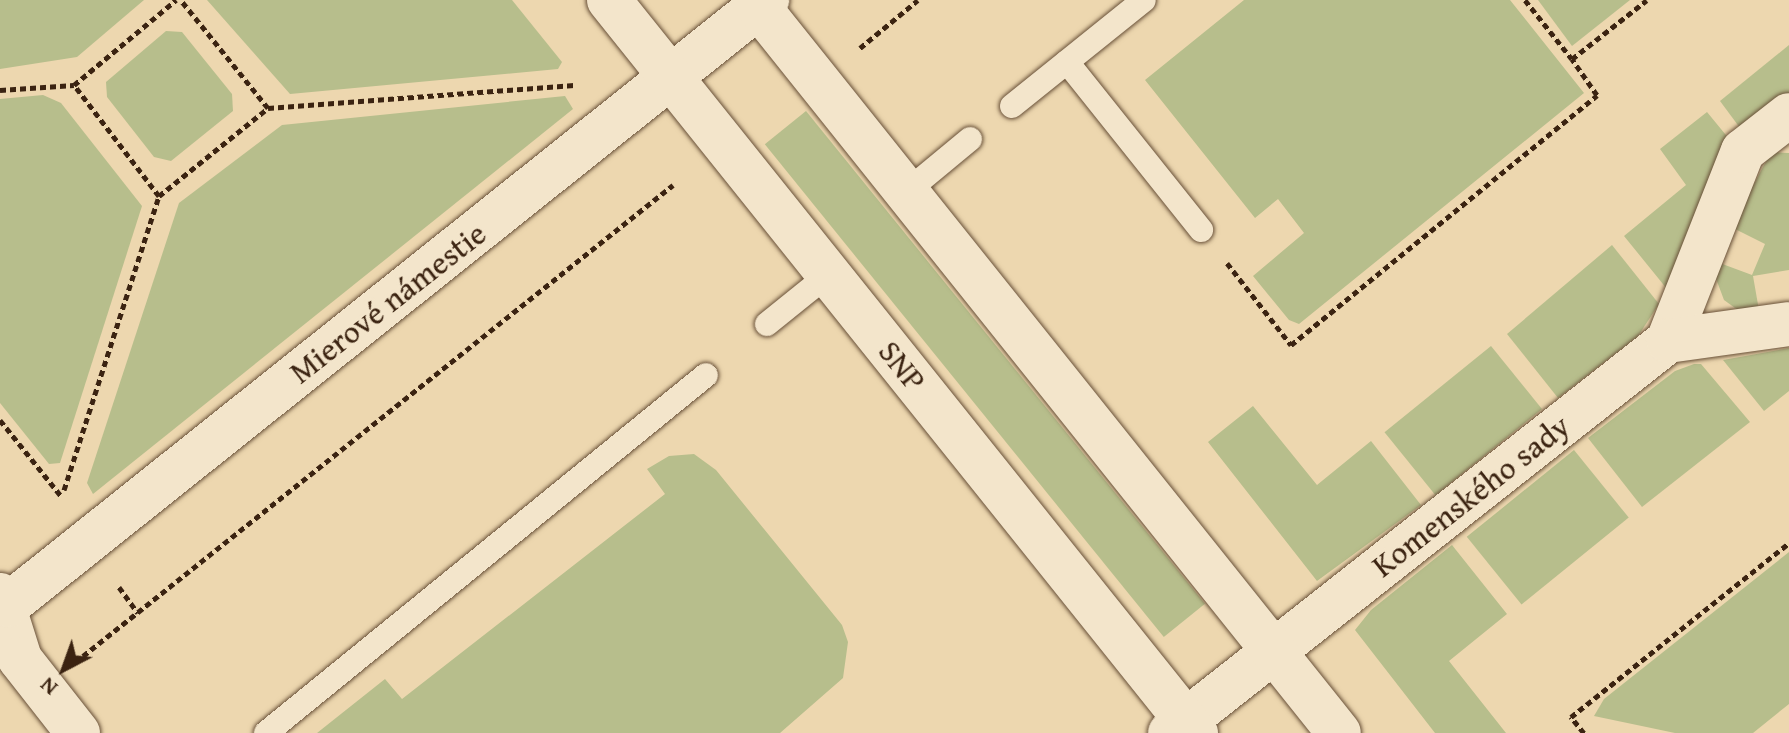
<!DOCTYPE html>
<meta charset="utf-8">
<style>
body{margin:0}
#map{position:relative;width:1789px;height:733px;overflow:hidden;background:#edd7af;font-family:"Gentium Book Plus",serif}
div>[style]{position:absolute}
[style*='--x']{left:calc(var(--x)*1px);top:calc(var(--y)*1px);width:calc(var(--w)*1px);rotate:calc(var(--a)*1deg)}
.green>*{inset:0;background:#b7be8c;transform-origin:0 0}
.path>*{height:5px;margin-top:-2.5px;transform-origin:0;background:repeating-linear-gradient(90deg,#3b2311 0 6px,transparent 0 10px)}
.roads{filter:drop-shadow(0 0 2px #685038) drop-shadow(0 0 2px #685038)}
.service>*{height:24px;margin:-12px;padding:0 12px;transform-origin:12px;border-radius:12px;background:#f3e5cb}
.minor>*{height:44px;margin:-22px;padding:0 22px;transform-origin:22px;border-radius:22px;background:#f3e5cb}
.tertiary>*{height:44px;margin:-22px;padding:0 22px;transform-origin:22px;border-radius:22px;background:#f3e5cb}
span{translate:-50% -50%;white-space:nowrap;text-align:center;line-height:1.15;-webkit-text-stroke:6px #f3e5cb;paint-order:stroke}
.street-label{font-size:32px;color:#3b2311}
.north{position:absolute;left:24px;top:629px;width:80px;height:80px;-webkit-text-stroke:6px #f3e5cb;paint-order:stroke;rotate:221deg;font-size:22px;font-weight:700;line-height:32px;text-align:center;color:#3b2311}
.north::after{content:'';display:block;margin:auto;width:28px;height:36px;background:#3b2311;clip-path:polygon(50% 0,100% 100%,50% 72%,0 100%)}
</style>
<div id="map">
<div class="green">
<div style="clip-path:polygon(0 0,144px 0,77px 57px,0 69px)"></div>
<div style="clip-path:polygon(207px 0,512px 0,562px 62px,558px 69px,290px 94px)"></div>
<div style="clip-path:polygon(1244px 0,1510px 0,1584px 93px,1299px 324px,1289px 320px,1253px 276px,1304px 233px,1278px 199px,1255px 218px,1145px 80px)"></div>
<div style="clip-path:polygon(1538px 0,1630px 0,1572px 46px)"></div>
<div style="clip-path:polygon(166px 31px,182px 32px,232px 94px,233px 111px,171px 161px,154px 157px,107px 97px,106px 82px)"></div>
<div style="clip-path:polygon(1789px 45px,1789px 95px,1743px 132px,1720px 101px)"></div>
<div style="clip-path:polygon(43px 95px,61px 103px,142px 206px,60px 463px,49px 464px,0 403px,0 99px)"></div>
<div style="clip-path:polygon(565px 96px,573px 109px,93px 494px,87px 483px,179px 203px,282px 125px)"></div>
<div style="left:806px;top:111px;width:634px;height:53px;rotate:51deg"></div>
<div style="clip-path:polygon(1707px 112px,1730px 140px,1667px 289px,1624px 236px,1686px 185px,1660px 149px)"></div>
<div style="clip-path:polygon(1771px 152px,1789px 153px,1789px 270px,1753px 276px,1760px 316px,1742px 313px,1724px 300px,1715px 276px,1717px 262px,1752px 275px,1765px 244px,1731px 227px)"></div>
<div style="clip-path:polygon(1612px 245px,1659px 304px,1638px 336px,1558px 398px,1507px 334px)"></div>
<div style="left:1491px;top:346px;width:81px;height:137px;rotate:51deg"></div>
<div style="clip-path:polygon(1789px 348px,1789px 391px,1764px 411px,1723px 360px)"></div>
<div style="clip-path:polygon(1694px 364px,1701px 364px,1750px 422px,1642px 507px,1588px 438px,1675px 371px)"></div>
<div style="clip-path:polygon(1253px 406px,1317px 485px,1371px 441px,1421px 505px,1317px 581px,1208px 442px)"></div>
<div style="left:1574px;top:450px;width:87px;height:138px;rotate:51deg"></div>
<div style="clip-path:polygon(694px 454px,716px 470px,842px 625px,848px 642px,843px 678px,780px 733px,317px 733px,385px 679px,402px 699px,665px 494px,647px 469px,669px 456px)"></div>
<div style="clip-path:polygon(1452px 545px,1507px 614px,1449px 661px,1506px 733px,1435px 733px,1355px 630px,1371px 610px)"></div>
<div style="clip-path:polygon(1789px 552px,1789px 704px,1753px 733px,1675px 733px,1594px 716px,1604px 699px)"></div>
</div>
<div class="path">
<div style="--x:1525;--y:0;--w:75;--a:51.5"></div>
<div style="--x:860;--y:48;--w:75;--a:-39.6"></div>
<div style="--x:0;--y:90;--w:74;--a:-3.9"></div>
<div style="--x:268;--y:108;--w:307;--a:-4.3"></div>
<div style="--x:159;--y:196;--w:140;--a:-127.4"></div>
<div style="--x:74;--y:85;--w:133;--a:-39.8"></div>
<div style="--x:1227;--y:263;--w:104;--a:52"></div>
<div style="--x:1291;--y:345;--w:395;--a:-39.2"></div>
<div style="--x:1597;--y:95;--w:44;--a:-124.8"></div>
<div style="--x:1572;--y:59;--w:95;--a:-38.2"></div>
<div style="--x:0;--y:420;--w:97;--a:51.2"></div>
<div style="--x:64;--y:490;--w:309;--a:-72.1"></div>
<div style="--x:159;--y:196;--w:140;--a:-38.9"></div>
<div style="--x:268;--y:108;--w:139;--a:-128.9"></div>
<div style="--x:119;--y:587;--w:32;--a:54"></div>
<div style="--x:83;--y:656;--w:755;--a:-38.6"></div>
<div style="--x:1584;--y:733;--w:21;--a:-129"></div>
<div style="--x:1571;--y:717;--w:279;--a:-38.6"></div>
</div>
<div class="roads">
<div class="service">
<div style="--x:1067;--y:62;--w:215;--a:51.4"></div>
<div style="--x:1012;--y:106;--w:169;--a:-38.8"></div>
<div style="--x:906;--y:192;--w:83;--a:-39.6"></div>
<div style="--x:767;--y:324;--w:80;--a:-38.9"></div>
<div style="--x:266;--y:733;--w:567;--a:-39.13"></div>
</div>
<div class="minor">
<div style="--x:1668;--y:341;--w:204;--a:-68.5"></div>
<div style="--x:1743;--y:151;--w:58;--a:-38"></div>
<div style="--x:0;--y:595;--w:67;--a:72.6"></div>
<div style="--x:20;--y:659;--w:94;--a:51.9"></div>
<div style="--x:8;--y:605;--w:971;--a:-38.56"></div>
<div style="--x:1170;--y:733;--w:634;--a:-38.21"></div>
<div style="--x:1668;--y:341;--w:122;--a:-8"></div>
</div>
<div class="tertiary">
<div style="--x:609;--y:0;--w:939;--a:51.31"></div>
<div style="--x:753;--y:0;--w:938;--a:51.36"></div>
</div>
</div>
<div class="street-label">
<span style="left:388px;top:303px;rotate:-38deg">Mierové námestie</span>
<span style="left:902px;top:366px;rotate:51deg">SNP</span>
<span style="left:1471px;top:496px;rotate:-38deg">Komenského sady</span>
</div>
<div class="north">N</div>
</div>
